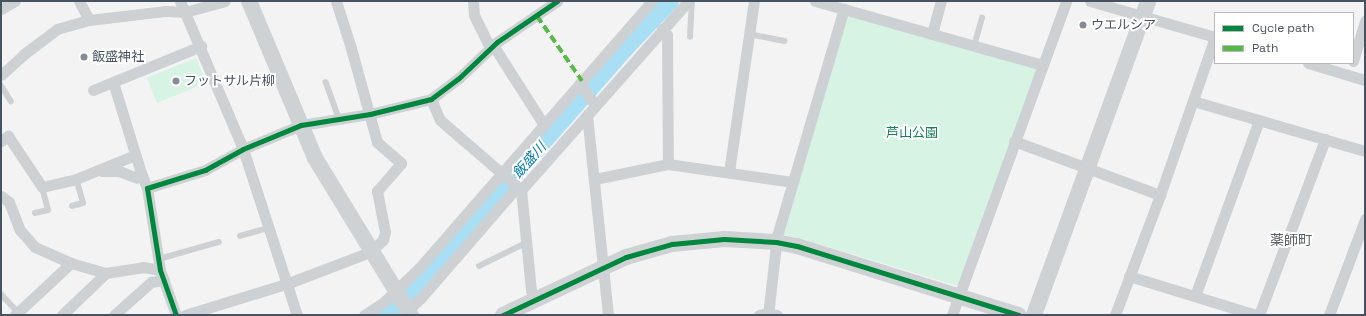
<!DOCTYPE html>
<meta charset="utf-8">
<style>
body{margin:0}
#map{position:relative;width:1366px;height:316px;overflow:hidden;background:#f3f3f3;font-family:"Space Grotesk","Noto Sans JP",sans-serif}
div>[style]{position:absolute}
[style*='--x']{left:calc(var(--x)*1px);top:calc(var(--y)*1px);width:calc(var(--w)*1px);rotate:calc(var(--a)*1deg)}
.green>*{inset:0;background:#d6f3e3;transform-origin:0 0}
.river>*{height:18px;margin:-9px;padding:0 9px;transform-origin:9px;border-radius:9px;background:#a8dff4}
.lane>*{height:5.5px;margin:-2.75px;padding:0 2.75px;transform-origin:2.75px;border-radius:2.75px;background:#ced1d4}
.street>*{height:11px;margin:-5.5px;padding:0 5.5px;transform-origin:5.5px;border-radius:5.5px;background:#ced1d4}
.secondary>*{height:16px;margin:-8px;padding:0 8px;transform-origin:8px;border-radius:8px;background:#cfd2d5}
.quiet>*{height:4px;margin-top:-2px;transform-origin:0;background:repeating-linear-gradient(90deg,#58b947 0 8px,transparent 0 12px)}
.cycleway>*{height:5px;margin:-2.5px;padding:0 2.5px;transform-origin:2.5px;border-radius:2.5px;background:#00873e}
.dots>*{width:11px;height:11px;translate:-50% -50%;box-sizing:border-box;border:2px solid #fff;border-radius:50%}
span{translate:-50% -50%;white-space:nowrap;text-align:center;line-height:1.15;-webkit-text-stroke:4px #fff;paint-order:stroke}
.poi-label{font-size:13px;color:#485361}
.left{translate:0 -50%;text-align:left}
.park-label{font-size:13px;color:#108551}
.water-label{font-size:14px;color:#037daa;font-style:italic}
.neighbourhood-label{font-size:14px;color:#5d6167}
.frame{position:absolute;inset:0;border:2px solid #485361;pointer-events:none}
.legend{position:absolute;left:1214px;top:12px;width:140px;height:52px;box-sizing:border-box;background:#fff;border:1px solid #b6bac0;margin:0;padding:5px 7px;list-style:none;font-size:12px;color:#485361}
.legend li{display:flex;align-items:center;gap:8px;height:20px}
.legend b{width:20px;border:1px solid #b6bac0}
</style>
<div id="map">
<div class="green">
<div style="clip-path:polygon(851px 16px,1034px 68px,1036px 71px,958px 286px,806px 240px,782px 234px,847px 18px)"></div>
<div style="left:196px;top:58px;width:27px;height:53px;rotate:68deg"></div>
</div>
<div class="river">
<div style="--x:385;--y:315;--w:35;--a:-41"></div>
<div style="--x:411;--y:292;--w:327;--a:-48.7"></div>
<div style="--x:627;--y:46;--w:62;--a:-46.3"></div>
</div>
<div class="lane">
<div style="--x:749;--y:34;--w:36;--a:11"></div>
<div style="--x:690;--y:37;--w:36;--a:-87"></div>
<div style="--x:974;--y:46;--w:29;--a:-74"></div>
<div style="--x:326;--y:82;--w:38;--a:70"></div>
<div style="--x:1;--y:85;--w:19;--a:58"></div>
<div style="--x:72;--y:206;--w:11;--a:-15"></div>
<div style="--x:83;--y:203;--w:25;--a:-106"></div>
<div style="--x:35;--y:213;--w:13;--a:-13"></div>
<div style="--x:48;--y:210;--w:24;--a:-105"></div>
<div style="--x:240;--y:236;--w:29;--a:-16"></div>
<div style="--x:159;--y:259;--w:62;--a:-15.8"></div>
<div style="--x:479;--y:266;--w:52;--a:-26.1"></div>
<div style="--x:1;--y:294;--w:25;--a:47"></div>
</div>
<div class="street">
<div style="--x:79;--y:1;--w:21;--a:62"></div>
<div style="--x:180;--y:1;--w:161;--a:66.9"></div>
<div style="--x:243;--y:149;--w:175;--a:72"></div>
<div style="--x:473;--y:1;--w:14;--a:86"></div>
<div style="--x:474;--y:15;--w:37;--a:64"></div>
<div style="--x:815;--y:1;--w:236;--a:15.7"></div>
<div style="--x:1090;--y:1;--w:130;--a:16.1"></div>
<div style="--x:1;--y:9;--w:16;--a:-30"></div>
<div style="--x:662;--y:29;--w:8;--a:50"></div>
<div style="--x:667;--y:35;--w:129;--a:89.6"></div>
<div style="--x:932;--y:34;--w:34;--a:-75"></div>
<div style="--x:493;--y:45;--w:95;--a:57.5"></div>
<div style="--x:1353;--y:61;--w:42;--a:-73.3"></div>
<div style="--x:1308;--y:63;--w:59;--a:16.6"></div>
<div style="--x:1;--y:75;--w:31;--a:-42"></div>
<div style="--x:24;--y:54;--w:41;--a:-37.1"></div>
<div style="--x:57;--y:29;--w:33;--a:-16"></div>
<div style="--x:89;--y:20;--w:78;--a:-6.7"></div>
<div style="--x:166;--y:11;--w:19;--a:3"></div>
<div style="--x:185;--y:12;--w:41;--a:-15.4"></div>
<div style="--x:113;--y:82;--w:92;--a:72.9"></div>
<div style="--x:140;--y:170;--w:19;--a:69"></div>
<div style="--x:580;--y:83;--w:27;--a:56"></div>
<div style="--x:93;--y:90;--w:117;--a:-22.2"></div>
<div style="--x:431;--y:99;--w:23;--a:67"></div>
<div style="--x:440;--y:120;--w:107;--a:40.8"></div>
<div style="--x:521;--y:190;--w:100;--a:84.3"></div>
<div style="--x:531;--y:290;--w:10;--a:73"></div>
<div style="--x:1193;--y:101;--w:179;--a:16.2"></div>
<div style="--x:587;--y:115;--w:201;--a:84"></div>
<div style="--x:1;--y:141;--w:9;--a:-36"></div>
<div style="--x:8;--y:136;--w:61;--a:56.3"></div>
<div style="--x:42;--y:187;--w:35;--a:-13"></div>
<div style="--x:76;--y:179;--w:64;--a:-22.1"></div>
<div style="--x:1014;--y:141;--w:156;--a:20.3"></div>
<div style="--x:102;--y:171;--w:17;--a:0"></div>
<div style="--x:119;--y:171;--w:19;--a:21"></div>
<div style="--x:729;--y:172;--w:173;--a:-81.7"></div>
<div style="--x:595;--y:179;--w:75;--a:-11.6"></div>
<div style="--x:668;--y:164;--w:126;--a:8.2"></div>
<div style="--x:521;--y:190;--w:252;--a:-48.5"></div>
<div style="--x:1;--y:196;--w:10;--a:37"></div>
<div style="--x:9;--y:202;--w:30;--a:69"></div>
<div style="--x:20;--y:230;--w:23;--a:49"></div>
<div style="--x:35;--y:247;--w:39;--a:24"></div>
<div style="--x:71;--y:263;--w:36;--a:16"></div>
<div style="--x:106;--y:273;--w:37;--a:-9"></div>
<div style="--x:143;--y:267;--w:17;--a:10"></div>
<div style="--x:1129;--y:276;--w:133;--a:17.1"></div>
<div style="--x:1195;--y:296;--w:187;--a:-70"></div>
<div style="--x:408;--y:310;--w:16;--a:-43"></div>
<div style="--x:420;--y:299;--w:148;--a:-49.1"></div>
<div style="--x:15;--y:315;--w:76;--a:-42.9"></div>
<div style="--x:62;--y:315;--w:61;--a:-43.7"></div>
<div style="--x:114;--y:315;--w:50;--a:-41.7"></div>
<div style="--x:151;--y:282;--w:13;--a:-9"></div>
<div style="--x:176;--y:315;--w:48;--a:-109.6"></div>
<div style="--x:160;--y:270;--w:83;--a:-99"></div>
<div style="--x:147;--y:188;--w:61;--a:-17.2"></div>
<div style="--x:205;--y:170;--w:43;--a:-28.9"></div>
<div style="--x:243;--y:149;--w:63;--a:-22.5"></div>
<div style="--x:301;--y:125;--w:70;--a:-9.1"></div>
<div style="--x:370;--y:114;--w:63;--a:-13.8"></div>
<div style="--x:431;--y:99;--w:35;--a:-37"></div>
<div style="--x:459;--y:78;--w:52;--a:-43.5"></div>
<div style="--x:497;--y:42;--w:73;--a:-34.3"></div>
<div style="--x:185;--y:315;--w:106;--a:-17.1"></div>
<div style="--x:286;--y:284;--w:81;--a:-20.9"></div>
<div style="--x:362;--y:255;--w:10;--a:-24"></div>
<div style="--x:371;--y:251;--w:16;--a:-43"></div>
<div style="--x:383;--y:240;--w:8;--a:-76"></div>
<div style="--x:385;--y:232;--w:42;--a:-101"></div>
<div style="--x:377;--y:191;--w:37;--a:-49"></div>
<div style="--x:401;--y:163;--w:32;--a:-139"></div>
<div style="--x:377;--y:142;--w:98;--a:-105.5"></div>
<div style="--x:351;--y:48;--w:49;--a:-107.7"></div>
<div style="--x:364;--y:315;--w:24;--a:-33"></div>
<div style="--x:384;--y:302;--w:50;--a:-44.2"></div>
<div style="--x:420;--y:267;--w:353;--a:-48.9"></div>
<div style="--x:759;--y:315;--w:9;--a:-13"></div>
<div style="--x:768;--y:313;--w:9;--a:13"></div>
<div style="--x:768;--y:315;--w:80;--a:-83.5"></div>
<div style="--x:777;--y:236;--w:237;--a:-73.6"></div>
<div style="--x:952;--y:315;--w:334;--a:-70"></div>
<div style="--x:1115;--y:315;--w:128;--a:-69.4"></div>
<div style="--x:1160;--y:195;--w:167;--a:-70.8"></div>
<div style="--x:1259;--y:315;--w:188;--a:-69.4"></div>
<div style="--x:1329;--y:315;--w:103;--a:-69.4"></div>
</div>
<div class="secondary">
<div style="--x:249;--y:1;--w:170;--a:67.2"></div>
<div style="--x:315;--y:158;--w:184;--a:58.6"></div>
<div style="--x:503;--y:315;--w:136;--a:-25.2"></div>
<div style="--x:626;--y:257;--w:48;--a:-15.8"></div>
<div style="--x:672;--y:244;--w:52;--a:-5.5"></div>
<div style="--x:724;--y:239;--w:52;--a:3.3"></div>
<div style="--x:776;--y:242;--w:21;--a:11"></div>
<div style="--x:797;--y:246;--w:232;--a:17.3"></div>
<div style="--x:1034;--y:315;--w:334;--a:-70"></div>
</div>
<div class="quiet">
<div style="--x:537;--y:16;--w:79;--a:55.3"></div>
</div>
<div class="cycleway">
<div style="--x:176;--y:315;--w:48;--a:-109.6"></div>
<div style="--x:160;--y:270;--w:83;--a:-99"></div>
<div style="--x:147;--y:188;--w:61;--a:-17.2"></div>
<div style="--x:205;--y:170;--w:43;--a:-28.9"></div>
<div style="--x:243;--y:149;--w:63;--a:-22.5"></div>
<div style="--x:301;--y:125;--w:70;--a:-9.1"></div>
<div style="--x:370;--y:114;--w:63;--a:-13.8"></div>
<div style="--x:431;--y:99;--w:35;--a:-37"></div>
<div style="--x:459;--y:78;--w:52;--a:-43.5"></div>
<div style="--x:497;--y:42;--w:73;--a:-34.3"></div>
<div style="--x:503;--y:315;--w:136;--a:-25.2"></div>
<div style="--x:626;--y:257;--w:48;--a:-15.8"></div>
<div style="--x:672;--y:244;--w:52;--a:-5.5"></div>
<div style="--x:724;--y:239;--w:52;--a:3.3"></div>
<div style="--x:776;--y:242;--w:21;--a:11"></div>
<div style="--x:797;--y:246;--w:232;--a:17.3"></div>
</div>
<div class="dots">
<div style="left:1083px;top:25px;background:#848b94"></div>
<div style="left:84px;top:57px;background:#848b94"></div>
<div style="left:176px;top:81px;background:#848b94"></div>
</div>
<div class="poi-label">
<span class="left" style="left:1091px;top:25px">ウエルシア</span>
<span class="left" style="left:92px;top:57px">飯盛神社</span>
<span class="left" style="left:184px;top:81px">フットサル片柳</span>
</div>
<div class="park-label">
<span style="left:912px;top:133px">芦山公園</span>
</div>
<div class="water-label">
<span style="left:529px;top:160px;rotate:-48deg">飯盛川</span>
</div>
<div class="neighbourhood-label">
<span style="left:1291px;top:240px">薬師町</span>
</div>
<div class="frame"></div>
<ul class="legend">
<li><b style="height:5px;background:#00873e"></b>Cycle path</li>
<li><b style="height:5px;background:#58b947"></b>Path</li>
</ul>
</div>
